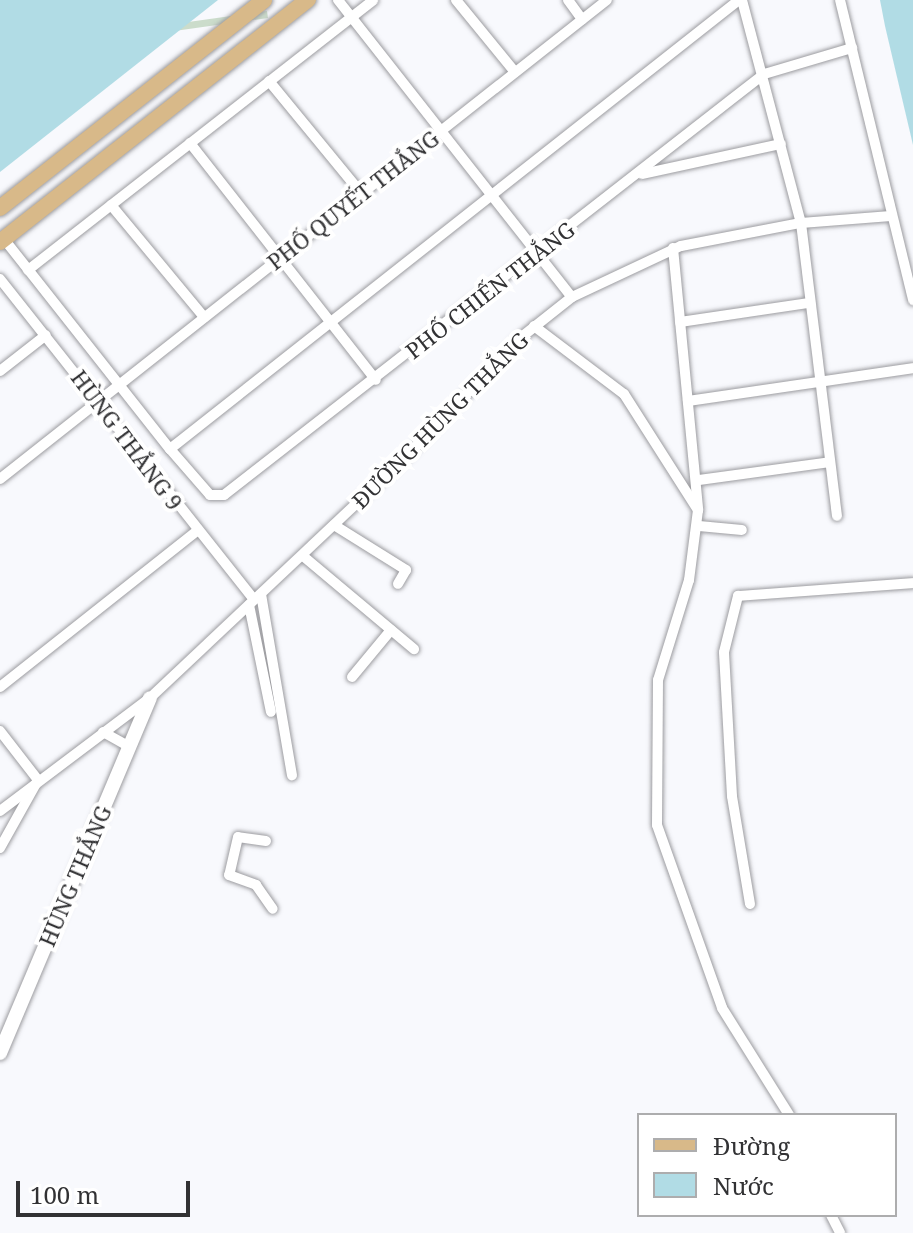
<!DOCTYPE html>
<meta charset="utf-8">
<style>
body{margin:0}
#map{position:relative;width:913px;height:1233px;overflow:hidden;background:#f8f9fd;font-family:"Noto Serif",serif}
div>[style]{position:absolute}
[style*='--x']{left:calc(var(--x)*1px);top:calc(var(--y)*1px);width:calc(var(--w)*1px);rotate:calc(var(--a)*1deg)}
.green>*{inset:0;background:#cbdccb;transform-origin:0 0}
.water>*{inset:0;background:#b1dce5}
.roads{filter:drop-shadow(0 0 2px #9c9ca0) drop-shadow(0 0 2px #9c9ca0)}
.street>*{height:10px;margin:-5px;padding:0 5px;transform-origin:5px;border-radius:5px;background:#fff}
.secondary>*{height:14px;margin:-7px;padding:0 7px;transform-origin:7px;border-radius:7px;background:#fff}
.primary>*{height:16px;margin:-8px;padding:0 8px;transform-origin:8px;border-radius:8px;background:#d8b989}
span{translate:-50% -50%;white-space:nowrap;text-align:center;line-height:1.15;-webkit-text-stroke:8px #fff;paint-order:stroke}
.street-label{font-size:22px;color:#323234}
.legend{position:absolute;left:637px;top:1113px;width:260px;height:104px;box-sizing:border-box;background:#fff;border:2px solid #adadae;margin:0;padding:10px 14px;list-style:none;font-size:24px;color:#323234}
.legend li{display:flex;align-items:center;gap:16px;height:40px}
.legend b{width:40px;border:2px solid #adadae}
.scale{position:absolute;left:16px;top:1181px;width:174px;height:36px;box-sizing:border-box;border:4px solid #323234;border-top:0;padding-left:10px;font-size:24px;line-height:28px;white-space:nowrap;color:#323234;-webkit-text-stroke:6px #fff;paint-order:stroke}
</style>
<div id="map">
<div class="green">
<div style="left:267px;top:11px;width:7px;height:261px;rotate:82deg"></div>
</div>
<div class="water">
<div style="clip-path:polygon(0 0,218px 0,0 172px)"></div>
<div style="clip-path:polygon(880px 0,913px 0,913px 145px,885px 26px)"></div>
</div>
<div class="roads">
<div class="street">
<div style="--x:338;--y:0;--w:378;--a:51.8"></div>
<div style="--x:456;--y:0;--w:93;--a:50.7"></div>
<div style="--x:568;--y:0;--w:24;--a:54"></div>
<div style="--x:742;--y:0;--w:231;--a:75.2"></div>
<div style="--x:801;--y:223;--w:295;--a:83"></div>
<div style="--x:840;--y:0;--w:309;--a:76.3"></div>
<div style="--x:269;--y:81;--w:145;--a:50.6"></div>
<div style="--x:190;--y:143;--w:301;--a:51.9"></div>
<div style="--x:642;--y:174;--w:142;--a:-12.2"></div>
<div style="--x:111;--y:205;--w:146;--a:50.3"></div>
<div style="--x:4;--y:239;--w:268;--a:51.7"></div>
<div style="--x:170;--y:449;--w:61;--a:49"></div>
<div style="--x:210;--y:495;--w:14;--a:0"></div>
<div style="--x:224;--y:495;--w:685;--a:-37.94"></div>
<div style="--x:764;--y:74;--w:92;--a:-16.5"></div>
<div style="--x:673;--y:248;--w:263;--a:84.5"></div>
<div style="--x:28;--y:270;--w:438;--a:-38"></div>
<div style="--x:0;--y:279;--w:409;--a:51.6"></div>
<div style="--x:680;--y:322;--w:129;--a:-8.4"></div>
<div style="--x:534;--y:326;--w:113;--a:37.1"></div>
<div style="--x:624;--y:394;--w:138;--a:57.5"></div>
<div style="--x:698;--y:510;--w:71;--a:97.3"></div>
<div style="--x:689;--y:580;--w:105;--a:107.2"></div>
<div style="--x:658;--y:680;--w:145;--a:90.4"></div>
<div style="--x:657;--y:825;--w:194;--a:70.4"></div>
<div style="--x:722;--y:1008;--w:126;--a:57.9"></div>
<div style="--x:0;--y:371;--w:58;--a:-38"></div>
<div style="--x:688;--y:401;--w:227;--a:-8.3"></div>
<div style="--x:170;--y:449;--w:725;--a:-38.28"></div>
<div style="--x:0;--y:479;--w:773;--a:-38.28"></div>
<div style="--x:699;--y:480;--w:132;--a:-7.8"></div>
<div style="--x:334;--y:525;--w:85;--a:32"></div>
<div style="--x:406;--y:570;--w:16;--a:120"></div>
<div style="--x:699;--y:526;--w:43;--a:5.3"></div>
<div style="--x:303;--y:556;--w:145;--a:40"></div>
<div style="--x:261;--y:594;--w:184;--a:80.3"></div>
<div style="--x:249;--y:605;--w:109;--a:78.4"></div>
<div style="--x:352;--y:677;--w:61;--a:-50.3"></div>
<div style="--x:0;--y:687;--w:251;--a:-38.4"></div>
<div style="--x:0;--y:731;--w:62;--a:52.2"></div>
<div style="--x:38;--y:780;--w:78;--a:119.2"></div>
<div style="--x:103;--y:732;--w:31;--a:29"></div>
<div style="--x:0;--y:811;--w:188;--a:-37"></div>
<div style="--x:150;--y:698;--w:352;--a:-43.3"></div>
<div style="--x:406;--y:457;--w:163;--a:-46.2"></div>
<div style="--x:519;--y:339;--w:68;--a:-38.4"></div>
<div style="--x:572;--y:297;--w:120;--a:-25.1"></div>
<div style="--x:681;--y:246;--w:122;--a:-10.9"></div>
<div style="--x:801;--y:223;--w:90;--a:-4.4"></div>
<div style="--x:266;--y:841;--w:28;--a:-172"></div>
<div style="--x:238;--y:837;--w:39;--a:103"></div>
<div style="--x:229;--y:875;--w:29;--a:20"></div>
<div style="--x:256;--y:885;--w:29;--a:55"></div>
<div style="--x:750;--y:904;--w:109;--a:-99.5"></div>
<div style="--x:732;--y:796;--w:144;--a:-93.2"></div>
<div style="--x:724;--y:652;--w:58;--a:-76"></div>
<div style="--x:738;--y:596;--w:175;--a:-4.2"></div>
<div style="--x:831;--y:1215;--w:20;--a:63"></div>
</div>
<div class="secondary">
<div style="--x:0;--y:1053;--w:385;--a:-67.1"></div>
</div>
<div class="primary">
<div style="--x:0;--y:208;--w:336;--a:-38.2"></div>
<div style="--x:0;--y:242;--w:392;--a:-38.2"></div>
</div>
</div>
<div class="street-label">
<span style="left:353px;top:200px;rotate:-38deg">PHỐ QUYẾT THẮNG</span>
<span style="left:490px;top:290px;rotate:-38deg">PHỐ CHIẾN THẮNG</span>
<span style="left:440px;top:420px;rotate:-45deg">ĐƯỜNG HÙNG THẮNG</span>
<span style="left:127px;top:440px;rotate:53deg">HÙNG THẮNG 9</span>
<span style="left:75px;top:876px;rotate:-67deg">HÙNG THẮNG</span>
</div>
<ul class="legend">
<li><b style="height:10px;background:#d8b989"></b>Đường</li>
<li><b style="height:22px;background:#b1dce5"></b>Nước</li>
</ul>
<div class="scale">100 m</div>
</div>
